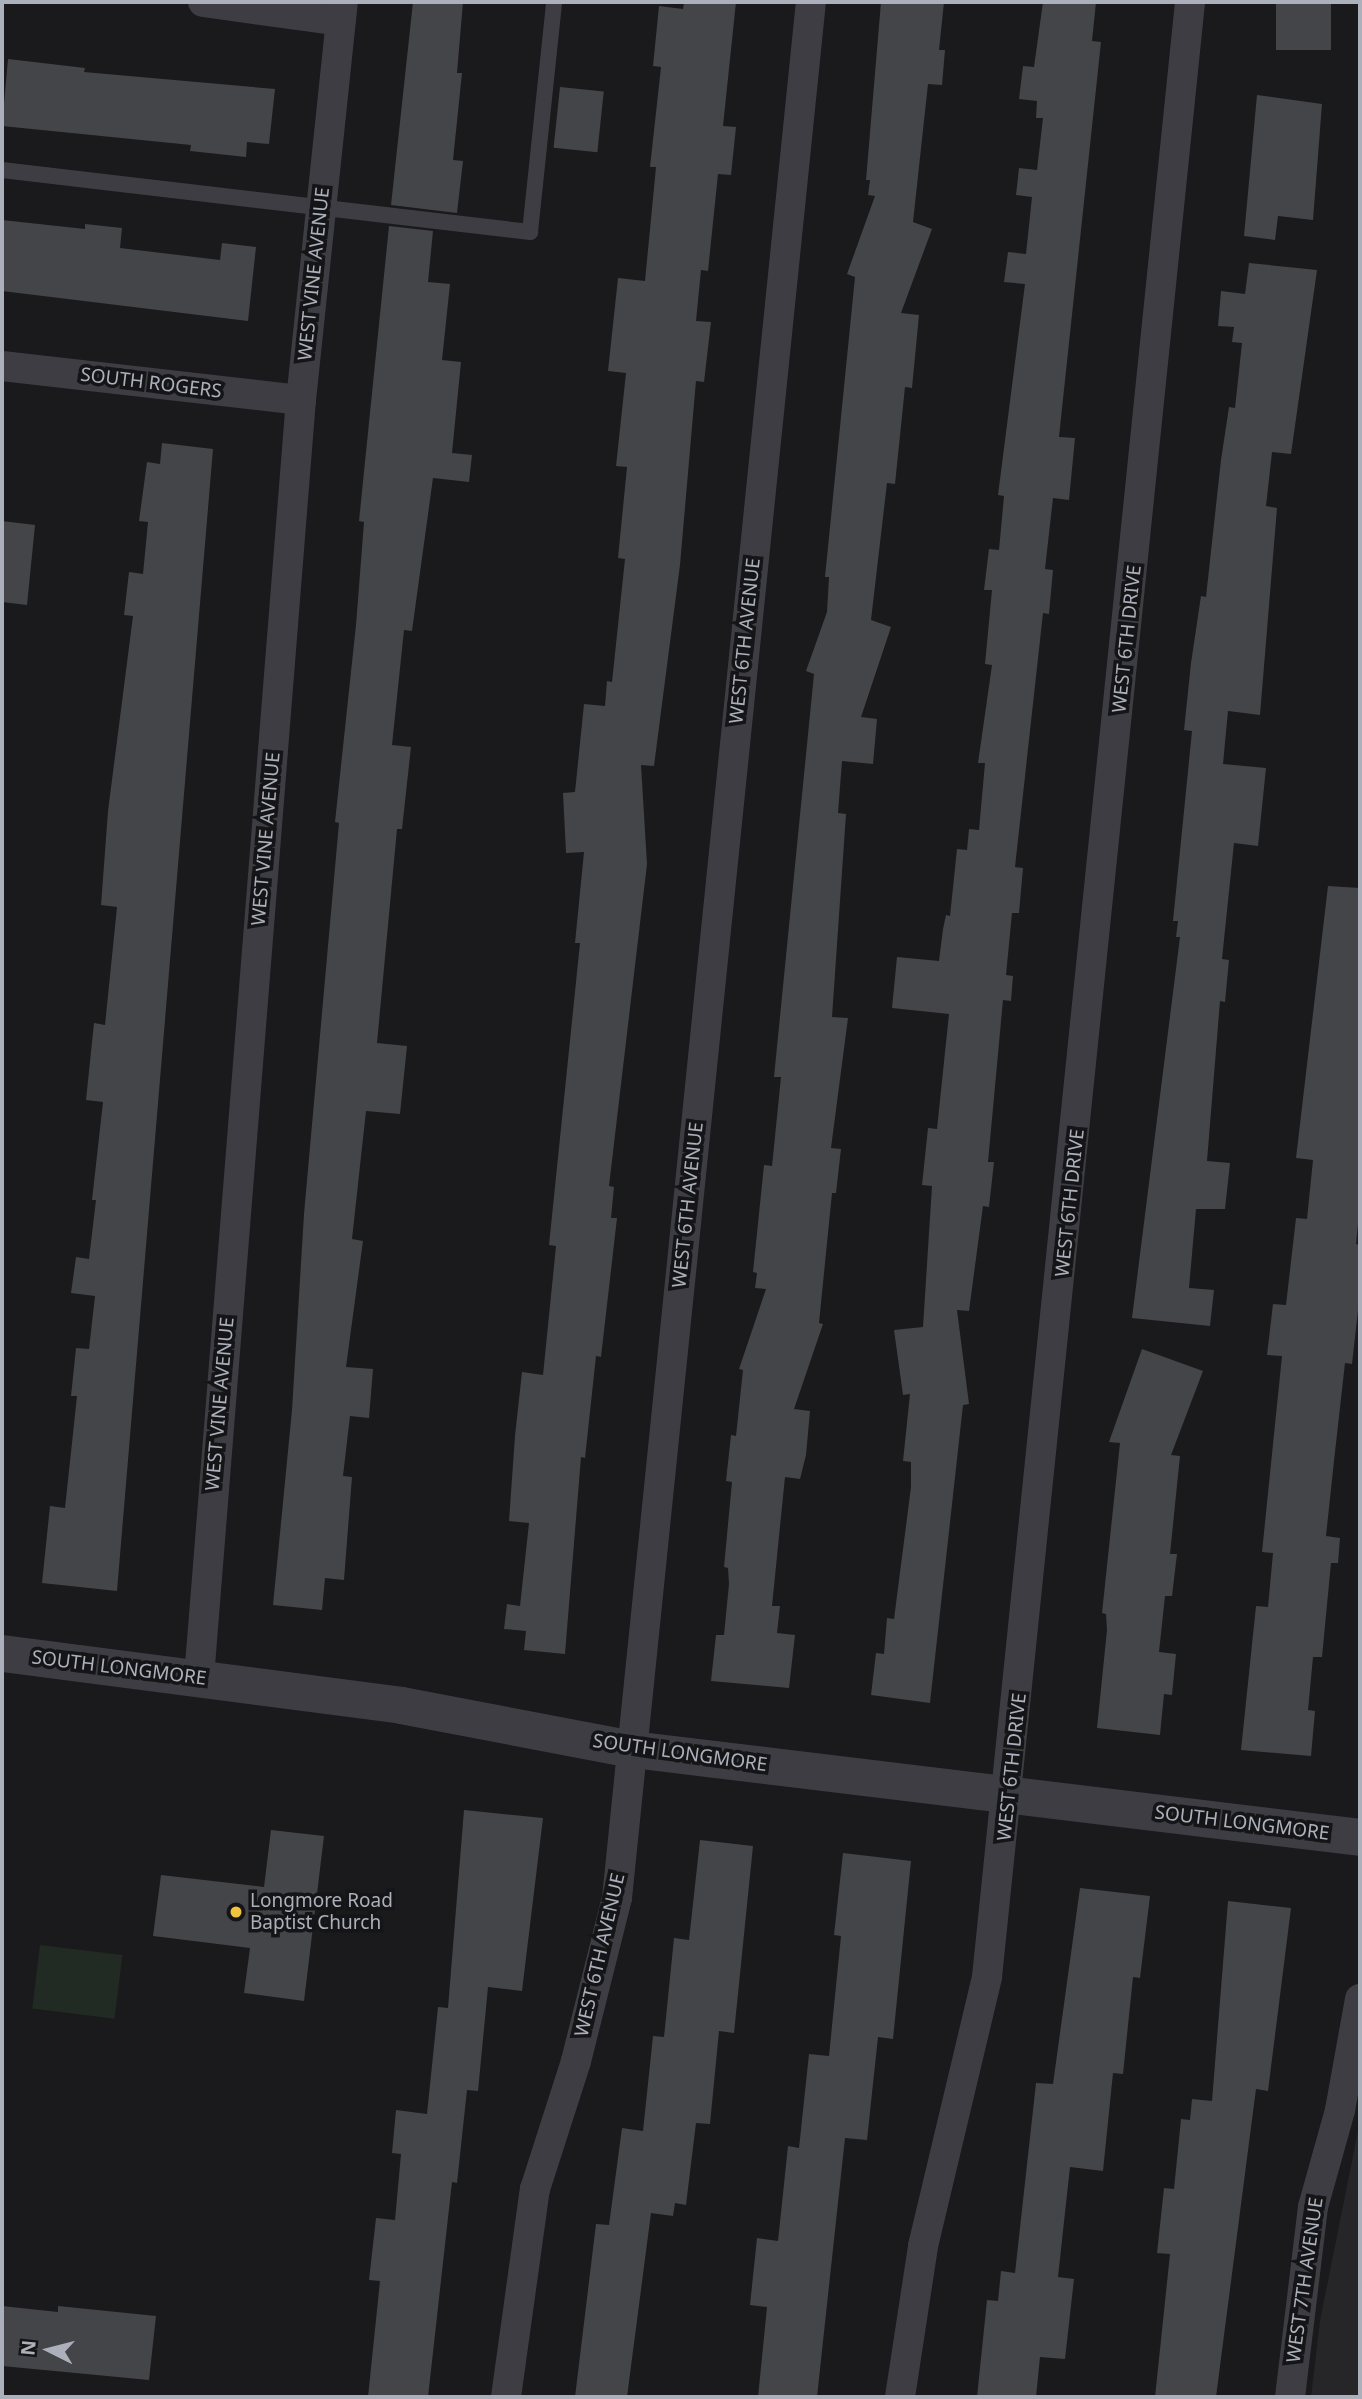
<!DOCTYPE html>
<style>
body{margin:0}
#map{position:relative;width:1362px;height:2399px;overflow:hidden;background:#1a1a1c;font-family:"Noto Sans",sans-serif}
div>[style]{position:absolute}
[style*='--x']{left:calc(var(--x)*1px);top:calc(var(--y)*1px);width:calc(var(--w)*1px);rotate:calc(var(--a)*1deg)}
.built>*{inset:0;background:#262629}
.green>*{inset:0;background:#212a23;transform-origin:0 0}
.building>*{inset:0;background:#444549;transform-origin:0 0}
.service>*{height:16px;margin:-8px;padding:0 8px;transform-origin:8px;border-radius:8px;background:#3d3d43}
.minor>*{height:30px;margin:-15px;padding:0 15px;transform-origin:15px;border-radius:15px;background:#3d3d43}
.tertiary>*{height:37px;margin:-18.5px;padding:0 18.5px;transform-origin:18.5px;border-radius:18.5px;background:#3d3d43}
.dots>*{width:19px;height:19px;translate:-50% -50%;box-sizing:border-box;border:4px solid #151517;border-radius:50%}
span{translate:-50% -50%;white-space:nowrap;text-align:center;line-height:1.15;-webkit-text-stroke:7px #151517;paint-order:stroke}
.street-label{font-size:19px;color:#acb0bb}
.poi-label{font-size:19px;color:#acb0bb}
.left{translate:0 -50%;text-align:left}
.frame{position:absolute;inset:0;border:4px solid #acb0bb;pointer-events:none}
.north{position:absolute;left:14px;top:2315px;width:70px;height:70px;-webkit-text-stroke:5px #151517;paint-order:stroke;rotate:276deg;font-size:19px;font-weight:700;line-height:28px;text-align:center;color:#acb0bb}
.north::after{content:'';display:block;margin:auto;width:24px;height:32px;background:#acb0bb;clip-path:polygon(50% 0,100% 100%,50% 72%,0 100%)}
</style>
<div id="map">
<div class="built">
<div style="clip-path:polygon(1360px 2121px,1360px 2397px,1311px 2397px,1320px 2321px)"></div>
</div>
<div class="green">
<div style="left:40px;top:1945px;width:83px;height:64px;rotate:7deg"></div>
</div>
<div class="building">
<div style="clip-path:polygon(413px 2px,463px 2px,457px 73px,462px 73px,453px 160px,463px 161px,457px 213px,391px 205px)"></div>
<div style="clip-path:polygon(684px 2px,736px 2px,723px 126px,736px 127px,731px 175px,718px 174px,708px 271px,701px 270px,696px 321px,711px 322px,704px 382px,696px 381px,680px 565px,654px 766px,641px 765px,647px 864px,609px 1186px,614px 1187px,611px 1218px,617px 1218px,601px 1357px,596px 1356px,585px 1458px,581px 1457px,565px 1654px,524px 1650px,526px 1631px,504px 1629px,507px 1604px,520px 1606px,529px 1523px,509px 1521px,515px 1436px,522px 1372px,543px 1375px,556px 1246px,549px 1245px,580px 943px,575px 943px,584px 852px,566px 853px,563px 793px,575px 792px,584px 704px,605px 706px,607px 681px,612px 682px,625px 559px,618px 558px,627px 467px,616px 466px,626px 373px,608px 371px,618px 278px,645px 281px,656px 167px,650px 167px,661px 67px,653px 66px,659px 6px,683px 9px)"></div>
<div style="clip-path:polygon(881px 2px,944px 2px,939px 50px,945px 50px,942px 85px,928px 84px,913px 222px,932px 229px,901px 313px,919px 315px,912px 388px,905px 387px,895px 484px,887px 483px,871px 620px,891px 627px,861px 717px,877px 719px,873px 764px,842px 761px,838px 813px,846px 814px,832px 1017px,848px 1018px,831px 1148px,841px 1149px,836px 1193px,832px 1193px,819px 1323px,823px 1324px,794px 1409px,810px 1411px,806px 1455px,800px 1479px,785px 1477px,772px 1606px,780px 1606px,777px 1633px,795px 1635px,789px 1688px,711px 1681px,716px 1635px,724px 1635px,729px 1584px,728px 1568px,724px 1567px,732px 1482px,726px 1481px,731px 1435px,736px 1436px,743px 1370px,739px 1369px,766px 1289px,755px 1288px,757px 1273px,753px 1272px,764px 1165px,772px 1166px,781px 1077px,774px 1077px,814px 674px,806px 671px,827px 612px,829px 577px,825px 577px,855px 277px,847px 274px,875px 196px,868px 195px,870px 180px,866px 180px)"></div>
<div style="clip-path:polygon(1043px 2px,1096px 2px,1092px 41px,1101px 42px,1059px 437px,1075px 438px,1069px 500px,1053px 498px,1045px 569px,1053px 570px,1049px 614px,1043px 613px,1015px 867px,1023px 868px,1019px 913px,1012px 913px,1006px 975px,1013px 976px,1011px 1001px,1003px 1000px,988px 1162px,994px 1162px,989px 1207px,983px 1206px,969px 1311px,957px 1310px,969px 1404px,963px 1405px,930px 1703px,871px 1695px,876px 1653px,884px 1654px,887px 1618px,894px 1619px,911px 1487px,911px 1462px,903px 1461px,910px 1394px,903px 1395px,894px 1330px,923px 1327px,932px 1186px,922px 1185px,928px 1128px,937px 1129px,949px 1014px,892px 1008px,897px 957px,939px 961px,943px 929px,946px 915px,950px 916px,957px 849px,967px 850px,969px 829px,979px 830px,985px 763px,978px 763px,992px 665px,985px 664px,992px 590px,984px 590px,989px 549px,999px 550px,1004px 496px,998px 495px,1025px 284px,1004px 282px,1008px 252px,1026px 254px,1032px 197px,1016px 195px,1019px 168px,1037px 170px,1043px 118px,1036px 118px,1037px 101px,1019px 99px,1023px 66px,1034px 67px)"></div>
<div style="left:1276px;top:2px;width:55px;height:48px"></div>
<div style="clip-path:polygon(8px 59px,85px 68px,84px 72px,275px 89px,269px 144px,247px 142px,246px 157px,190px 151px,191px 145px,2px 126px)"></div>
<div style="left:560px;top:87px;width:44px;height:61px;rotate:6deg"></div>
<div style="clip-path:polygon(1257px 95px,1322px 104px,1313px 220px,1278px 216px,1275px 240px,1244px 236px)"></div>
<div style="clip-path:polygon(2px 220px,85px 229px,85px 224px,122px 228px,120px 248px,220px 260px,222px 243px,256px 247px,248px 321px,2px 291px)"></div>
<div style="clip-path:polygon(389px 226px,433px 231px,428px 282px,450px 284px,442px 360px,461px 362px,452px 453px,472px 455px,469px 482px,433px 478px,412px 631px,404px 630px,392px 745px,411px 747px,402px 829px,397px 829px,377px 1043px,407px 1046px,400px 1114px,366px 1111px,352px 1239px,363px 1241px,346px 1367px,373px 1369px,369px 1418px,350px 1416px,343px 1476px,352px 1477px,344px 1580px,325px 1578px,322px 1610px,273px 1605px,292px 1410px,304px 1214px,339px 823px,335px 822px,356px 625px,364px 522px,359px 521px)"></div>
<div style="clip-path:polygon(1249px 263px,1317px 270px,1291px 454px,1272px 452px,1266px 506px,1277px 508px,1260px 715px,1228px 711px,1223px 764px,1266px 768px,1258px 846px,1234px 843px,1222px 959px,1229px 960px,1225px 1002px,1220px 1001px,1207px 1161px,1230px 1163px,1225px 1209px,1196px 1209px,1189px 1288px,1214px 1290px,1210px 1326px,1132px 1318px,1180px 937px,1176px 937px,1178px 921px,1173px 921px,1192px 731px,1184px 730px,1191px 663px,1201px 596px,1206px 597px,1221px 460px,1229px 407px,1235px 408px,1242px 343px,1232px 342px,1234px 327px,1218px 326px,1221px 291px,1245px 294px)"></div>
<div style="clip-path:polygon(162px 443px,213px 449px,117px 1591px,42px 1583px,50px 1506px,65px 1508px,77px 1396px,71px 1396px,76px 1348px,89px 1349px,95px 1296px,71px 1293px,76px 1257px,89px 1259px,96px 1200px,92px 1200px,103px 1102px,86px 1100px,94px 1023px,105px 1025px,117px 907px,101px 905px,108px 811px,133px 616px,124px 615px,129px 572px,143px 574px,148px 522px,139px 521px,147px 462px,160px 464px)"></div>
<div style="clip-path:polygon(2px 521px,35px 525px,27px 605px,2px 602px)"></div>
<div style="clip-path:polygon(1328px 886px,1360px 888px,1360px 1204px,1356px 1244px,1360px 1245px,1360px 1292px,1352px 1364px,1345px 1363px,1334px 1461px,1326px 1536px,1340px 1538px,1338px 1563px,1331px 1563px,1322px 1657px,1313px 1657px,1308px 1710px,1315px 1711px,1311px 1756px,1241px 1750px,1256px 1606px,1268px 1607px,1273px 1553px,1262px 1552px,1282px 1356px,1267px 1355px,1273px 1304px,1286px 1305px,1296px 1218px,1307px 1219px,1313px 1160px,1296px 1158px)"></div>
<div style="clip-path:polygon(1142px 1349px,1203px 1371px,1171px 1455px,1180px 1456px,1170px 1554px,1177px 1554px,1172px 1596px,1165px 1596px,1159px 1652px,1176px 1654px,1172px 1695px,1164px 1694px,1160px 1735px,1097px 1728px,1107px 1630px,1106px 1614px,1102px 1613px,1120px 1443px,1109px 1442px)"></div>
<div style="clip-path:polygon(464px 1810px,543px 1818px,522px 1991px,488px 1987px,478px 2091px,467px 2090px,457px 2183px,452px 2182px,428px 2397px,368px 2397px,380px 2281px,369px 2280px,376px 2218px,395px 2220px,401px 2154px,392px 2153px,396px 2110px,427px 2114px,438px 2007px,448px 2008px)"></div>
<div style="clip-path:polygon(271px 1830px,324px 1836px,304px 2001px,244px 1993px,250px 1948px,153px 1936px,161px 1875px,264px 1887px)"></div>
<div style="clip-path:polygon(700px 1840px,753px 1846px,734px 2033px,719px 2031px,710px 2124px,696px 2123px,686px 2205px,675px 2203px,673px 2216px,651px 2213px,627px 2397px,575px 2397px,596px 2224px,609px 2225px,622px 2128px,643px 2131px,653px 2036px,664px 2037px,674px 1938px,689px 1940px)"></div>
<div style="clip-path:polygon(843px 1853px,911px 1861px,893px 2039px,878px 2037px,867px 2140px,845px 2138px,817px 2397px,758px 2397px,767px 2307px,750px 2305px,757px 2238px,778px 2241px,788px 2146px,799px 2148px,809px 2054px,829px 2056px,841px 1936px,834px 1935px)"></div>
<div style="clip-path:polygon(1080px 1888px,1150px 1896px,1140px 1978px,1133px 1977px,1123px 2074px,1113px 2073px,1103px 2171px,1070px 2167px,1058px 2277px,1074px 2279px,1065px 2359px,1040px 2357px,1036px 2397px,977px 2397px,987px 2300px,998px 2301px,1001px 2271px,1015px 2273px,1036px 2083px,1053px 2084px)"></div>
<div style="clip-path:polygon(1228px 1901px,1291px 1908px,1268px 2091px,1256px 2089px,1216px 2397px,1155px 2397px,1170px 2254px,1157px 2253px,1164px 2188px,1174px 2189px,1181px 2119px,1190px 2120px,1192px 2099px,1212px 2101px)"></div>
<div style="clip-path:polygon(2px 2306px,58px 2312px,58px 2306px,156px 2316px,149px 2380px,2px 2366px)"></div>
</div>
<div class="service">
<div style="--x:2;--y:170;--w:532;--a:6.7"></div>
<div style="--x:530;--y:232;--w:231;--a:-84"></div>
</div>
<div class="minor">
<div style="--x:203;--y:2;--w:139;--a:7.8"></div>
<div style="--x:2;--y:366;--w:301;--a:6.5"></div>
<div style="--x:199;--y:1678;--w:1282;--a:-85.44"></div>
<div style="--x:301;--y:400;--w:400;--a:-84"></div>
<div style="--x:506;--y:2397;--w:210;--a:-82.1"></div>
<div style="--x:535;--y:2189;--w:134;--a:-72.2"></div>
<div style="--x:576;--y:2061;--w:168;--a:-75.9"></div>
<div style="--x:617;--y:1898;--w:1906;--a:-84.16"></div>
<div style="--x:900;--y:2397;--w:153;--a:-81.3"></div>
<div style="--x:923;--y:2246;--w:277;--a:-76.6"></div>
<div style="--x:987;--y:1977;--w:1985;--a:-84.13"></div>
<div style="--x:1290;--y:2397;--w:191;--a:-83.1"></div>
<div style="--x:1313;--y:2207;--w:101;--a:-74.4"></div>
<div style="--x:1340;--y:2110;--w:113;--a:-79.8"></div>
</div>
<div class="tertiary">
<div style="--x:2;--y:1653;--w:402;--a:7.4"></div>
<div style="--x:401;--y:1705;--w:235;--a:10.8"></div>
<div style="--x:632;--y:1749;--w:733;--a:6.89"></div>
</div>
<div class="dots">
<div style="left:236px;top:1912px;background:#f0c23d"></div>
</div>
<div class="street-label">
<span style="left:314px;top:274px;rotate:-84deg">WEST VINE AVENUE</span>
<span style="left:151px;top:383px;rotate:7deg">SOUTH ROGERS</span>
<span style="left:1127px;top:639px;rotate:-84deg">WEST 6TH DRIVE</span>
<span style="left:745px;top:641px;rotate:-84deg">WEST 6TH AVENUE</span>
<span style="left:266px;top:839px;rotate:-85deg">WEST VINE AVENUE</span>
<span style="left:1070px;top:1203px;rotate:-84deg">WEST 6TH DRIVE</span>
<span style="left:688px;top:1205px;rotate:-84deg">WEST 6TH AVENUE</span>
<span style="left:220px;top:1404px;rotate:-85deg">WEST VINE AVENUE</span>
<span style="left:119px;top:1668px;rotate:7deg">SOUTH LONGMORE</span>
<span style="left:680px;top:1753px;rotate:8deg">SOUTH LONGMORE</span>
<span style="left:1012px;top:1767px;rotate:-84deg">WEST 6TH DRIVE</span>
<span style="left:1242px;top:1823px;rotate:7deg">SOUTH LONGMORE</span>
<span style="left:600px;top:1955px;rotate:-77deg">WEST 6TH AVENUE</span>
<span style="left:1305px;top:2280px;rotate:-82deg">WEST 7TH AVENUE</span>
</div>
<div class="poi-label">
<span class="left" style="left:250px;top:1912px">Longmore Road<br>Baptist Church</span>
</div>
<div class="frame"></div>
<div class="north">N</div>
</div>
